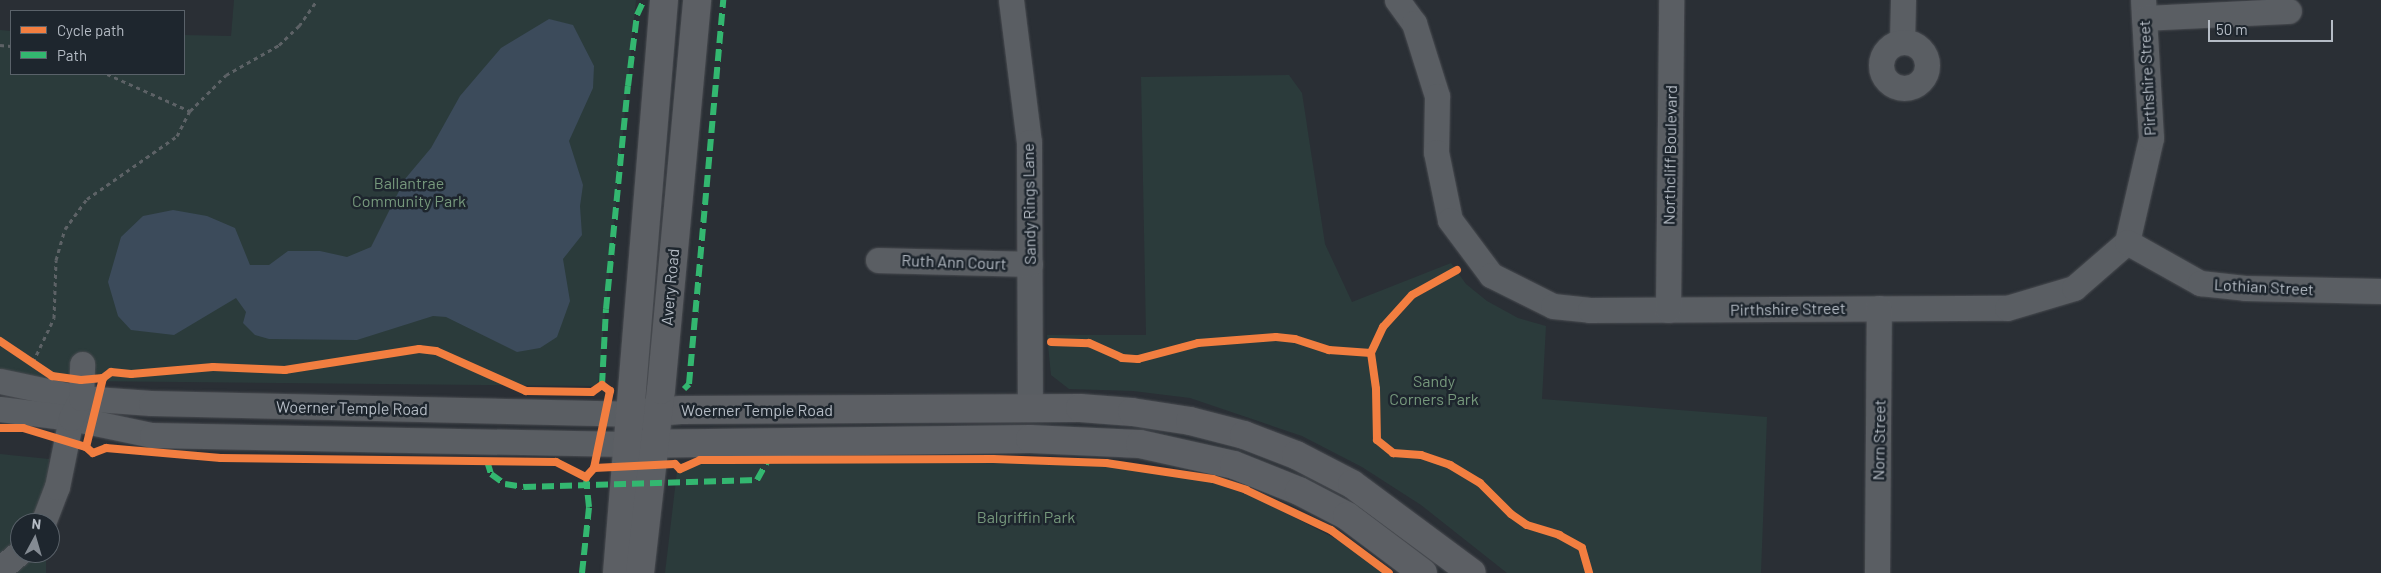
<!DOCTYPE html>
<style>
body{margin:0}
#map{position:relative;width:2381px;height:573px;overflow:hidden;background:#2a2f35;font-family:Barlow,sans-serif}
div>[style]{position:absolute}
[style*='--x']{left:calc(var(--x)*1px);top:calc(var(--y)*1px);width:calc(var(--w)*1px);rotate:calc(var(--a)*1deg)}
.green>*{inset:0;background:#2b3b3b}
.water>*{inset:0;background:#3c4b5b}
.path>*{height:3px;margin-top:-1.5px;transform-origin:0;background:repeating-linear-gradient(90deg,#5d6266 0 4px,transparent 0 8px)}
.roads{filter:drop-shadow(0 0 1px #484b50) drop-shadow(0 0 1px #484b50)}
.minor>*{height:25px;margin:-12.5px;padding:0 12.5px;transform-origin:12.5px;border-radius:12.5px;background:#5a5e63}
.minor>.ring{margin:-12.5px;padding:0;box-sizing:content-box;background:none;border:25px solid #5a5e63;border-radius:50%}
.major>*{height:28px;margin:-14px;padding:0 14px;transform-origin:14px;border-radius:14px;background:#5c5f64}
.quiet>*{height:6px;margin-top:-3px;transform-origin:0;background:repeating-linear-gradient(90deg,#33b770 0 12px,transparent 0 18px)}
.cycleway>*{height:8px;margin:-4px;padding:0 4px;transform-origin:4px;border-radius:4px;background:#f27e40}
span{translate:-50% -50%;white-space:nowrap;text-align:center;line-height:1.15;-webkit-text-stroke:5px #1e262e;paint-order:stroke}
.street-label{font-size:16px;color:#b5bcc5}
.park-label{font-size:16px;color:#76987c}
.legend{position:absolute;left:10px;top:10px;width:175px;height:65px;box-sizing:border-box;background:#1e262e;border:1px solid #5a626a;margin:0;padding:6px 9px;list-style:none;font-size:15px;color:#b5bcc5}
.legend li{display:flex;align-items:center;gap:10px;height:25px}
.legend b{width:25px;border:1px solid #5a626a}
.north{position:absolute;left:10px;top:513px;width:50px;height:50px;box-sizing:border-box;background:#1e262e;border:1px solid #5a626a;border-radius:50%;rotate:6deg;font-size:14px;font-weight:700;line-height:20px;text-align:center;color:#b5bcc5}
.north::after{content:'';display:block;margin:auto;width:18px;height:22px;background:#848b93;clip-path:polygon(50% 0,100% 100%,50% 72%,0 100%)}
.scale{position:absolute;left:2208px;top:20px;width:125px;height:22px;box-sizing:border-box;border:2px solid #b5bcc5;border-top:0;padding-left:6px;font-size:15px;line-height:18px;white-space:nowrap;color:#b5bcc5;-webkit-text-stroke:4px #1e262e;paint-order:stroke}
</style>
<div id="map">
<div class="green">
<div style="clip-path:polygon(234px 0,636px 0,598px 386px,81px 381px,0 376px,0 30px,11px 31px,11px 74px,184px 74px,184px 35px,231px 36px)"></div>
<div style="clip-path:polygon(1289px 75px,1302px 93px,1325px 244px,1352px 302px,1451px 263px,1466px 284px,1487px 301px,1518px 318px,1546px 326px,1542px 399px,1767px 417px,1761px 573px,1507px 573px,1421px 505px,1362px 467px,1302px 436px,1190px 398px,1133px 391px,1069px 389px,1051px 375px,1047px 335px,1146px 335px,1141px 77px)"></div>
<div style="clip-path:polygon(0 454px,49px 459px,47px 523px,20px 523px,20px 553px,46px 553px,46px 573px,0 573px)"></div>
<div style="clip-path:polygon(1107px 460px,1175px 470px,1255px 497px,1357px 550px,1386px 573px,665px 573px,678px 463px)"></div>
</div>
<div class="water">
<div style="clip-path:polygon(549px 19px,573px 25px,594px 66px,593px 88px,569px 141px,583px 185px,580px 206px,582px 235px,563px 259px,570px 301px,557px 337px,540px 348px,517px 352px,446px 317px,433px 316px,357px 340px,269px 339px,255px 335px,243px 323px,246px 312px,236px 298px,174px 335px,131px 330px,118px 316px,108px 282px,121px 237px,143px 216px,173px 210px,207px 216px,235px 228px,250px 265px,269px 265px,288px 251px,320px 251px,347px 257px,371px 247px,405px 179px,431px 148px,460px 96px,501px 48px)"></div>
</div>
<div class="path">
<div style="--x:0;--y:45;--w:11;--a:5"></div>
<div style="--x:107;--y:74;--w:91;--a:24"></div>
<div style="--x:33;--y:362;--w:49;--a:-64.5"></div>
<div style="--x:54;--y:318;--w:58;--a:-88"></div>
<div style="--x:56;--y:260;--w:32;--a:-74"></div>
<div style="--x:65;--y:229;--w:37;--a:-54"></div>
<div style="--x:87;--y:199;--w:110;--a:-35"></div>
<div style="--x:177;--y:136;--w:28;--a:-63"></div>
<div style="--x:190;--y:111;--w:51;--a:-45"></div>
<div style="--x:226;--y:75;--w:61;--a:-29.5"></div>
<div style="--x:279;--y:45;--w:28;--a:-44"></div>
<div style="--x:299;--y:26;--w:32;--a:-55"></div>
</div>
<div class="roads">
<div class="minor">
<div style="--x:1011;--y:0;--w:143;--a:82.8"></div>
<div style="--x:1029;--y:142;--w:267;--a:89.8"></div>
<div style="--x:1397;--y:0;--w:29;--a:54"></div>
<div style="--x:1414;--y:23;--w:77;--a:72.5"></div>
<div style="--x:1437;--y:96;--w:56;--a:91"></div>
<div style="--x:1436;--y:152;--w:69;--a:78.4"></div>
<div style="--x:1450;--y:220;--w:69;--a:53.3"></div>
<div style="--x:1491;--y:275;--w:69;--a:26.6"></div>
<div style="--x:1553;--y:306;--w:37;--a:6"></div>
<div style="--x:1590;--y:310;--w:417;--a:-0.3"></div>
<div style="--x:2007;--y:308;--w:70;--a:-16.6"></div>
<div style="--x:2074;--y:288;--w:70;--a:-41"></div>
<div style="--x:2127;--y:242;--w:107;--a:-77"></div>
<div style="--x:2151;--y:138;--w:138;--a:-93.3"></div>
<div style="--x:2144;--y:18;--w:145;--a:-2.8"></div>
<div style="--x:1902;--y:42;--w:42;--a:-88.6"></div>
<div class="ring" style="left:1881px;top:42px;width:21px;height:21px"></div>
<div style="--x:2127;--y:242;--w:84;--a:29.3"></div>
<div style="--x:2200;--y:283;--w:45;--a:6.3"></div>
<div style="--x:2245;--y:288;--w:136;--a:1.3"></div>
<div style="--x:878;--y:260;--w:152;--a:1.5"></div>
<div style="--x:1668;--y:310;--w:310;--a:-89.4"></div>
<div style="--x:0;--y:381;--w:83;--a:11.9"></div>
<div style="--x:81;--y:398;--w:70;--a:4.1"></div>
<div style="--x:151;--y:403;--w:478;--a:1.3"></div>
<div style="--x:0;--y:409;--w:72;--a:7.2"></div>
<div style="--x:71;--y:418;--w:83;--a:11.9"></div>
<div style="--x:152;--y:435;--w:475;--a:1.1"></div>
<div style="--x:43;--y:523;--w:39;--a:-69"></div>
<div style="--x:57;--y:487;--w:70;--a:-78.5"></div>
<div style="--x:71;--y:418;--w:22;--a:-63"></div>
<div style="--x:81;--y:398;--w:34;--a:-88"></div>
<div style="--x:0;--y:569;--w:26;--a:-40"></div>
<div style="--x:1877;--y:573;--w:265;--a:-89.6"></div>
</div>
<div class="major">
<div style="--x:629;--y:414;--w:52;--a:-4.4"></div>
<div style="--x:681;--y:410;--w:399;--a:-0.3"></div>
<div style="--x:1080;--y:408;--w:52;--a:4.4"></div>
<div style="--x:1132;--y:412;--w:59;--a:8.8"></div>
<div style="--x:1190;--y:421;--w:56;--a:14.5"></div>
<div style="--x:1244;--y:435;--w:56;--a:21"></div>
<div style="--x:1296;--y:455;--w:63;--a:27.4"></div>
<div style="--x:1352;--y:484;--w:149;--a:36.6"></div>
<div style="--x:627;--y:444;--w:403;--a:-0.7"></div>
<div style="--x:1030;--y:439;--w:110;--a:2.6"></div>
<div style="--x:1140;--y:444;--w:96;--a:12.6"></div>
<div style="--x:1234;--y:465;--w:70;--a:21.8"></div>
<div style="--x:1299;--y:491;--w:54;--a:27.5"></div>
<div style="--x:1347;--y:516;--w:95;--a:36.9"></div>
<div style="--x:617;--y:573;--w:575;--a:-85.31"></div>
<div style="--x:640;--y:573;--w:184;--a:-83.5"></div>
<div style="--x:661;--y:390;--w:392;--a:-84.7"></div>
</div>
</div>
<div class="quiet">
<div style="--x:602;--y:385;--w:76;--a:-87"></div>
<div style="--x:606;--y:309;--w:224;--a:-84.4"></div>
<div style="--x:628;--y:86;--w:72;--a:-82.8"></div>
<div style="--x:637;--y:15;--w:17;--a:-65"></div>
<div style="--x:684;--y:389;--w:7;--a:-45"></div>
<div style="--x:689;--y:384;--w:386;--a:-84.9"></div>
<div style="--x:487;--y:461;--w:14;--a:73"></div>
<div style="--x:491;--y:474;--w:17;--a:36"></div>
<div style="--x:505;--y:484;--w:19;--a:9"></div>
<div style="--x:524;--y:487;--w:233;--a:-1.7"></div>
<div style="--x:757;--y:480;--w:21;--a:-61"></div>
<div style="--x:582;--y:573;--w:66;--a:-83.9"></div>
<div style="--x:589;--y:507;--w:27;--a:-96"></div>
</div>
<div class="cycleway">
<div style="--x:1457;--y:270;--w:51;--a:150.9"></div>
<div style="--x:1412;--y:295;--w:43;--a:132.2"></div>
<div style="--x:1383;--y:327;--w:29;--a:115"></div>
<div style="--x:1371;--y:353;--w:36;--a:82"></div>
<div style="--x:1376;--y:389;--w:51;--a:88.9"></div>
<div style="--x:1377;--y:440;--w:21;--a:39"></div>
<div style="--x:1393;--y:453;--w:28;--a:4"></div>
<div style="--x:1421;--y:455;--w:31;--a:19"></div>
<div style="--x:1450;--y:465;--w:35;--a:31"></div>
<div style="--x:1480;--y:483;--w:44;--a:45"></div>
<div style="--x:1511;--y:514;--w:19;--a:35"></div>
<div style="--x:1527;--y:525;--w:34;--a:17"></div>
<div style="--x:1559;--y:535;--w:26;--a:29"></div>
<div style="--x:1582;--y:548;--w:26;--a:74"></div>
<div style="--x:0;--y:341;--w:63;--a:33.9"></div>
<div style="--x:52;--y:376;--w:29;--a:8"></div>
<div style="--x:81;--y:380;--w:22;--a:-5"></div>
<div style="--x:1051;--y:342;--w:38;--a:2"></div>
<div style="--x:1089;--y:343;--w:36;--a:24"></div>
<div style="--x:1122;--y:358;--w:16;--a:4"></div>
<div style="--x:1138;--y:359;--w:62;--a:-14.9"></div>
<div style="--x:1198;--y:343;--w:78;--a:-4.4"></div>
<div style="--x:1276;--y:337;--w:19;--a:6"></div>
<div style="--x:1295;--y:339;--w:36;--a:18"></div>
<div style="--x:1329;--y:350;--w:42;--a:4.1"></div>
<div style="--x:0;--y:428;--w:23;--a:0"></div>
<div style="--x:23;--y:428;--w:66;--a:16.8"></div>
<div style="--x:594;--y:468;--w:79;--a:-78.3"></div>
<div style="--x:610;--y:391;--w:10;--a:-143"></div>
<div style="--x:602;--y:385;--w:12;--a:145"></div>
<div style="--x:592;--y:392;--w:66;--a:-179.1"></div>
<div style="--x:526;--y:391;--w:98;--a:-156"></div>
<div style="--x:436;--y:351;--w:17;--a:-173"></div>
<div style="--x:419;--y:349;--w:136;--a:171.1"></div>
<div style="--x:285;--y:370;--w:72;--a:-177.6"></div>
<div style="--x:213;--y:367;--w:82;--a:175.1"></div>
<div style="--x:131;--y:374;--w:20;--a:-174"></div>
<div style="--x:111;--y:372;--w:10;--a:143"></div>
<div style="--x:103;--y:378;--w:71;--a:103.8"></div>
<div style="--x:86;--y:447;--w:9;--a:41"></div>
<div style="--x:93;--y:453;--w:14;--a:-21"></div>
<div style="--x:106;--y:448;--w:115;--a:5"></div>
<div style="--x:221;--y:458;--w:335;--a:0.7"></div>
<div style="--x:556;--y:462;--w:34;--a:27"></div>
<div style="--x:586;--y:477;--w:12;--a:-48"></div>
<div style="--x:594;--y:468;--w:81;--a:-2.8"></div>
<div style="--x:675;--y:464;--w:7;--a:45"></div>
<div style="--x:680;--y:469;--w:22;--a:-24"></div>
<div style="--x:700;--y:460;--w:293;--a:-0.2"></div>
<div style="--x:993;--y:459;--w:113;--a:2"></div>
<div style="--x:1106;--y:463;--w:108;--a:8.5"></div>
<div style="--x:1213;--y:479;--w:35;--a:18"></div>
<div style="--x:1246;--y:490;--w:94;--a:25.2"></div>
<div style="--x:1331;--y:530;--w:72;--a:36.6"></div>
</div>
<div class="street-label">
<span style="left:2147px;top:78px;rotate:-93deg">Pirthshire Street</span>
<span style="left:1670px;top:155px;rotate:-89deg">Northcliff Boulevard</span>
<span style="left:1029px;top:204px;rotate:-91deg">Sandy Rings Lane</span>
<span style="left:954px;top:262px;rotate:2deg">Ruth Ann Court</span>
<span style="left:670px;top:287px;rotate:-85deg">Avery Road</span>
<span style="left:2264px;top:287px;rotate:3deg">Lothian Street</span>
<span style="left:1788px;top:309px;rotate:-1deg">Pirthshire Street</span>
<span style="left:352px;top:408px;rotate:1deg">Woerner Temple Road</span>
<span style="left:757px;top:410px">Woerner Temple Road</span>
<span style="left:1879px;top:440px;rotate:-89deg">Norn Street</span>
</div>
<div class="park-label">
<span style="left:409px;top:192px">Ballantrae<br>Community Park</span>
<span style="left:1434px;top:390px">Sandy<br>Corners Park</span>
<span style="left:1026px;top:517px">Balgriffin Park</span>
</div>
<ul class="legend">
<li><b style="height:6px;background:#f27e40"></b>Cycle path</li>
<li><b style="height:6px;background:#33b770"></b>Path</li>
</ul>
<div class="north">N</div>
<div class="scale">50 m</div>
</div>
